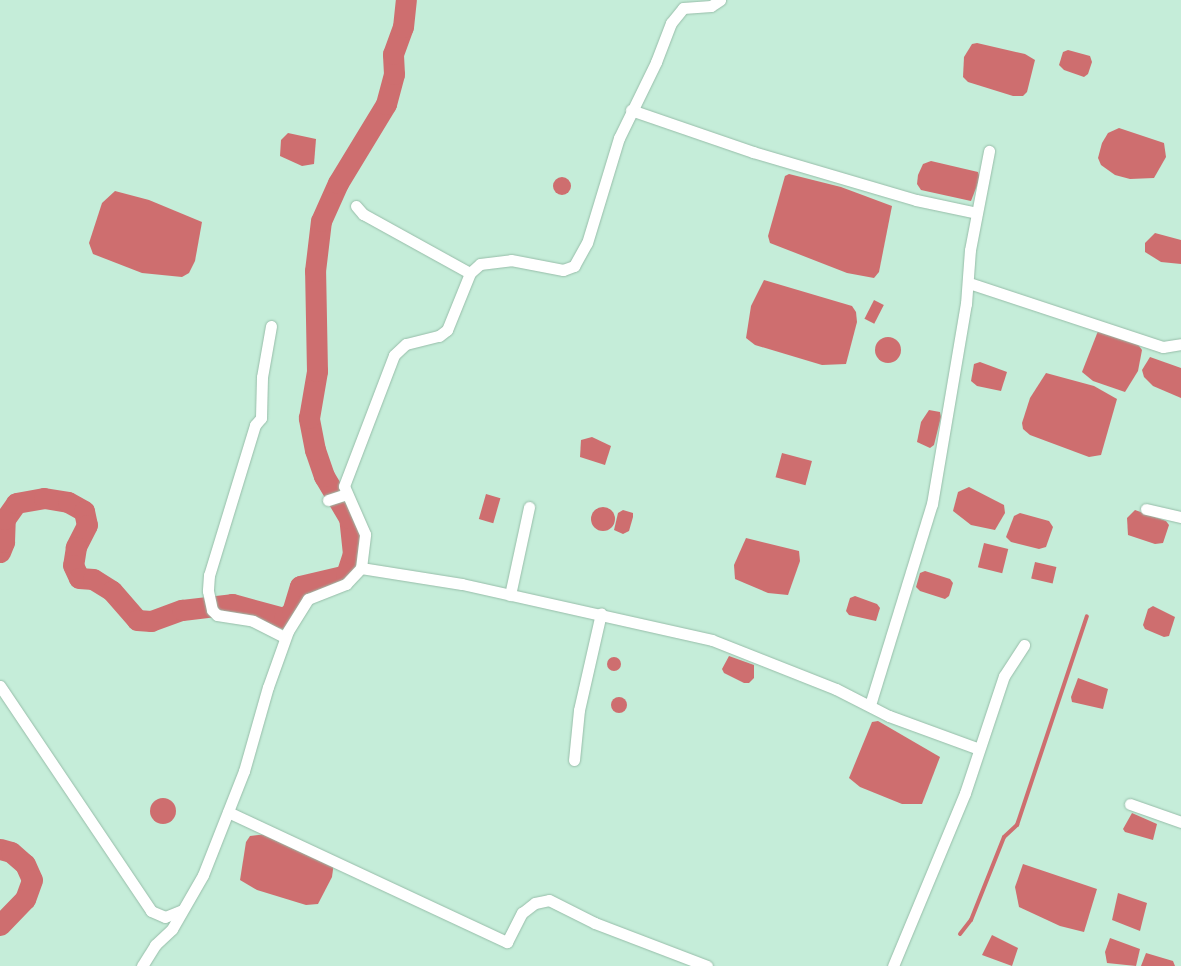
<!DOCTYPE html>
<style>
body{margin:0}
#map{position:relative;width:1181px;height:966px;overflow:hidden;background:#c5edd9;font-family:Ubuntu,sans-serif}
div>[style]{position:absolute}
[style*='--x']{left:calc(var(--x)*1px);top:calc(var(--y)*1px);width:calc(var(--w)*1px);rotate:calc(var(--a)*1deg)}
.water>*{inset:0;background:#ce6e6f;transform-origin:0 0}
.round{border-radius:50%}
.stream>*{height:4px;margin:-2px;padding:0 2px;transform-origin:2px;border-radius:2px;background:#ce6e6f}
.river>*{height:21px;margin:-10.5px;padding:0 10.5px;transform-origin:10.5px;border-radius:10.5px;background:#ce6e6f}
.roads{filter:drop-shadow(0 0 1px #97bda9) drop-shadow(0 0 1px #97bda9)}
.minor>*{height:11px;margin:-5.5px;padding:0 5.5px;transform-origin:5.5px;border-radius:5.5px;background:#fff}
span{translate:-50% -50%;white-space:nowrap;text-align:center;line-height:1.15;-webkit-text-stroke:4.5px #d2fbe6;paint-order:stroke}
</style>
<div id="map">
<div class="water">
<div style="clip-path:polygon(977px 43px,1025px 54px,1035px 60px,1027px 92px,1023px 96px,1013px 96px,968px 82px,963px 77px,964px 57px,972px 44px)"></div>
<div style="clip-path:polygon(1068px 50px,1090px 56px,1092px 62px,1088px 74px,1084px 77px,1064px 70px,1059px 65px,1063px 52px)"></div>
<div style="clip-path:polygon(1119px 128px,1164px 143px,1166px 157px,1154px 178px,1130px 179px,1115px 175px,1101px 165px,1098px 158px,1102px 143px,1108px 133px)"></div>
<div style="clip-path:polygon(288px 133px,316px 139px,314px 164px,302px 166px,280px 156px,281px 140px)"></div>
<div style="clip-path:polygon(931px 161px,978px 172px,980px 178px,971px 201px,921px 190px,917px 184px,918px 175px,923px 164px)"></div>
<div style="clip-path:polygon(789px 174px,841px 187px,892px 206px,879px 272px,874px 278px,847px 273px,770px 243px,768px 236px,785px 176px)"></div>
<div class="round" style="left:553px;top:177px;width:18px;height:18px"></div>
<div style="clip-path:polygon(115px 191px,149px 200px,202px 222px,195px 261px,189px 273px,182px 277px,142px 273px,93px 254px,89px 243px,102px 203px)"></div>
<div style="clip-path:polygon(1155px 233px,1181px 240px,1181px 264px,1161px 262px,1145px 252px,1145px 243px)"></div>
<div style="clip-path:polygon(764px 280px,852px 306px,856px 312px,857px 322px,846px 364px,822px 365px,755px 345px,746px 338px,751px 306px)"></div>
<div style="left:874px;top:300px;width:11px;height:21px;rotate:27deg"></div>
<div style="clip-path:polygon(1098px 331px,1137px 343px,1142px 350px,1138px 371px,1125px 392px,1093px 381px,1082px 372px)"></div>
<div class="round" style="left:875px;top:337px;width:26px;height:26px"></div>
<div style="clip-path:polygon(1150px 357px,1181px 368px,1181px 398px,1153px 386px,1144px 377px,1142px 370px)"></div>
<div style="clip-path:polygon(980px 362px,1007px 372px,1001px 391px,977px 386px,971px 381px,974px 364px)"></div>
<div style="clip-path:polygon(1046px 373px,1094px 386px,1117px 399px,1101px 455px,1089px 457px,1030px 435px,1023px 429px,1022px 423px,1030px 398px)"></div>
<div style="clip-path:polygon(929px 410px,940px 412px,941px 417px,934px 445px,930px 448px,917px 442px,921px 422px)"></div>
<div style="clip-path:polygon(592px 437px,611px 446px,605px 465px,580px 457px,581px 440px)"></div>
<div style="left:782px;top:453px;width:31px;height:25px;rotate:15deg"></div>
<div style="clip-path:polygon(969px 487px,1004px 505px,1005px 513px,995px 530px,971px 525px,953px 511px,958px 492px)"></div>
<div style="left:486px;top:494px;width:15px;height:26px;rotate:16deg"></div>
<div class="round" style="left:591px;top:507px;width:24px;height:24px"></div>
<div style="clip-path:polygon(623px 510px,633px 513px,633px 517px,629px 531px,623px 534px,614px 530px,618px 513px)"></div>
<div style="clip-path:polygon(1135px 510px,1166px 521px,1169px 525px,1163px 543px,1155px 544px,1128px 535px,1127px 518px)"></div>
<div style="clip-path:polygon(1020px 513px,1049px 521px,1053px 527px,1046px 547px,1039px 549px,1011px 542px,1006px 537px,1014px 516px)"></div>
<div style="clip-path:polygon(746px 538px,799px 551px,800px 561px,788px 595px,768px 593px,735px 579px,734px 565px)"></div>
<div style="left:984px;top:543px;width:25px;height:25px;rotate:14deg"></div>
<div style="left:1035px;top:562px;width:22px;height:17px;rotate:13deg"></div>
<div style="clip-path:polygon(925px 571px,950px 579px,953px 583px,949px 596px,945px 599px,920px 591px,916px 587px,920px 573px)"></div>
<div style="clip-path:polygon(855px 596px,877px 604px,880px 608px,876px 621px,849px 615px,846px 611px,850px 598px)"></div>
<div style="clip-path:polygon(1153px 606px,1175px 617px,1169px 636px,1164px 637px,1145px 629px,1143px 625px,1148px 609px)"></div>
<div style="clip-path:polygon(729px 656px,754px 665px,754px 678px,749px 683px,744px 683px,724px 673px,722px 669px)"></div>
<div class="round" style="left:607px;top:657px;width:14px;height:14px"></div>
<div style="clip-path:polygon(1078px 678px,1108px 689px,1103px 709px,1072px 702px,1071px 697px)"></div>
<div class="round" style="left:611px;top:697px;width:16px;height:16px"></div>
<div style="clip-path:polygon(878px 721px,940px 757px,922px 804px,902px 804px,860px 787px,849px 778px,872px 722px)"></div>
<div class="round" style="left:150px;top:798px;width:26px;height:26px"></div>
<div style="clip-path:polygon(1132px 813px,1157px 824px,1153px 840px,1125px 832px,1123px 829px)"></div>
<div style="clip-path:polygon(267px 834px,334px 862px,332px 877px,318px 904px,306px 905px,257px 890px,240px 880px,246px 842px,250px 836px)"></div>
<div style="clip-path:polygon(1023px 864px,1097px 889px,1084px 932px,1060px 926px,1019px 907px,1015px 887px)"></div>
<div style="clip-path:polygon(1118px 893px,1147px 903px,1140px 931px,1112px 920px)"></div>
<div style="clip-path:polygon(992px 935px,1018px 948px,1012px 966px,982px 955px)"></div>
<div style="clip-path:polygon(1110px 938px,1140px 949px,1136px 966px,1107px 963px,1105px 952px)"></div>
<div style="clip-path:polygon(1146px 953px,1173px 961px,1175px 966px,1141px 966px)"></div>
</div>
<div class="stream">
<div style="--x:960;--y:934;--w:18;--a:-52"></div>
<div style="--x:971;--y:920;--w:89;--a:-68.3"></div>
<div style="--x:1004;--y:837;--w:18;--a:-43"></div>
<div style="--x:1017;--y:825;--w:220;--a:-71.5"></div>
</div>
<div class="river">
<div style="--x:0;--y:552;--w:11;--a:-68"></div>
<div style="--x:4;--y:542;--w:23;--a:-88"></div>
<div style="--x:5;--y:519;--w:19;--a:-55"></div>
<div style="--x:16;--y:503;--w:28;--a:-10"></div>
<div style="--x:44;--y:498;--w:24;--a:9"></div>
<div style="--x:68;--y:502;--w:18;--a:29"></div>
<div style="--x:84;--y:511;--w:14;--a:78"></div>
<div style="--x:87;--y:525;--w:25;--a:117"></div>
<div style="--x:76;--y:547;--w:18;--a:99"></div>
<div style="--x:73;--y:565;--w:14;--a:65"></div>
<div style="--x:79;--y:578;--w:14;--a:4"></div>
<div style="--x:93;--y:579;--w:22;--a:32"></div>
<div style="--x:112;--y:591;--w:38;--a:49"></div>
<div style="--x:137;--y:620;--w:14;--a:4"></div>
<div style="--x:151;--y:621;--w:33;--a:-20"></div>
<div style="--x:182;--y:610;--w:50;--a:-6.8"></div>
<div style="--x:232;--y:604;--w:54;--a:15.1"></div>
<div style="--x:284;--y:618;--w:10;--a:-37"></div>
<div style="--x:292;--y:612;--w:27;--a:-73"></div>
<div style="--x:300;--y:586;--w:47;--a:-13.4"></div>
<div style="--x:346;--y:575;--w:22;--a:-72"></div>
<div style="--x:353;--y:554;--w:36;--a:-96"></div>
<div style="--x:349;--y:518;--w:49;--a:-120.8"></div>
<div style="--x:324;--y:476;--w:28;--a:-109"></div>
<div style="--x:315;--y:450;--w:33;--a:-101"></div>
<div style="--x:309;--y:418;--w:48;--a:-80.3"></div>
<div style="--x:317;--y:371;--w:100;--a:-91.1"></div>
<div style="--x:315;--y:271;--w:50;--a:-83.2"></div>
<div style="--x:321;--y:221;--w:42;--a:-65.9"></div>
<div style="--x:338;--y:183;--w:92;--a:-58.7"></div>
<div style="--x:386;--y:104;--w:31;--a:-75"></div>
<div style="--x:394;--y:74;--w:20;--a:-93"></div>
<div style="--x:393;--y:54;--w:29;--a:-70"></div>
<div style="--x:403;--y:27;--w:27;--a:-84"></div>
<div style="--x:0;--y:849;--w:11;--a:15"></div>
<div style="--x:11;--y:852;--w:18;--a:41"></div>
<div style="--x:25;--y:864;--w:17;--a:66"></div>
<div style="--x:32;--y:880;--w:20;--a:110"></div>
<div style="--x:25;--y:899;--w:36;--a:134"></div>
</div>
<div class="roads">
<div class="minor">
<div style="--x:631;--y:110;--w:129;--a:19"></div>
<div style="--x:753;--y:152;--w:170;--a:16.4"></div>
<div style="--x:916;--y:200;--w:62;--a:12"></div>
<div style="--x:356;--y:206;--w:11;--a:49"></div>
<div style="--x:363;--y:214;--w:122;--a:28.9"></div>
<div style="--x:969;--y:283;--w:204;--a:18.3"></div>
<div style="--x:1163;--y:347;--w:18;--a:-9"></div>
<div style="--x:271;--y:326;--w:52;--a:100"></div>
<div style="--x:262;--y:377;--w:41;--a:91.4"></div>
<div style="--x:261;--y:418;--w:9;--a:131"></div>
<div style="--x:255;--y:425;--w:157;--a:107"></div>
<div style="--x:209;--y:575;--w:16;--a:94"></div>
<div style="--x:208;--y:591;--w:19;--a:78"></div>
<div style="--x:212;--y:610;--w:7;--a:45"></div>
<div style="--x:217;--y:615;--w:36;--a:9"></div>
<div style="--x:253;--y:621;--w:36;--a:27"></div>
<div style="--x:328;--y:500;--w:19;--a:-18"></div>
<div style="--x:1146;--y:509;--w:36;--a:13"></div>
<div style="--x:361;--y:568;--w:102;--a:9"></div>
<div style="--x:462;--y:584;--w:256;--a:12.6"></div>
<div style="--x:712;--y:640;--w:133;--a:21.6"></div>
<div style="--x:836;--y:689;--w:59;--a:27"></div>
<div style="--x:889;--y:716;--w:96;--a:20.1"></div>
<div style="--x:510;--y:595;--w:90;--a:-77.8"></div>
<div style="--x:0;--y:686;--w:271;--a:56.1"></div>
<div style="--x:151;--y:911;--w:15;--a:23"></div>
<div style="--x:165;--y:917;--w:18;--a:-22"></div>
<div style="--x:870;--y:705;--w:210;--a:-72.9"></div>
<div style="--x:932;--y:504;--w:203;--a:-80.4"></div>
<div style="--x:966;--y:304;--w:54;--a:-85.8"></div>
<div style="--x:970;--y:250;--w:101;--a:-79.1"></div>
<div style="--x:574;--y:760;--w:50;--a:-84.3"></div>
<div style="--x:579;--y:710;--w:99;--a:-77.2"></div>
<div style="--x:1130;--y:804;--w:54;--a:19.4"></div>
<div style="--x:228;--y:812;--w:308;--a:25"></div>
<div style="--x:507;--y:942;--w:33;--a:-63"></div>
<div style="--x:522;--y:913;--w:16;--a:-38"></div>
<div style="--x:535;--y:903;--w:14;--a:-12"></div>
<div style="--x:549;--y:900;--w:51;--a:26.6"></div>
<div style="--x:595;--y:923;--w:120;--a:21"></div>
<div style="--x:142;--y:966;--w:25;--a:-58"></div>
<div style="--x:155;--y:945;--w:23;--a:-43"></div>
<div style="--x:172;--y:929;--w:62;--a:-60.1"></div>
<div style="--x:203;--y:875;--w:112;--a:-68.5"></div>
<div style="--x:244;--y:771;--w:87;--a:-74.1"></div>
<div style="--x:268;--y:687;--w:59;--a:-70.3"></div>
<div style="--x:288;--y:631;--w:38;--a:-58"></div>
<div style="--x:308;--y:599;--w:41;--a:-21.5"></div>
<div style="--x:346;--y:584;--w:22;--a:-47"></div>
<div style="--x:361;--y:568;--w:34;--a:-83"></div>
<div style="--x:365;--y:534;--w:52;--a:-113.6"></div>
<div style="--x:344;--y:486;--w:140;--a:-69.1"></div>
<div style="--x:394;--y:355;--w:16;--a:-43"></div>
<div style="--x:406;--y:344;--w:34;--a:-14"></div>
<div style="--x:439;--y:336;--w:10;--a:-37"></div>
<div style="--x:447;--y:330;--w:61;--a:-68"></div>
<div style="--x:470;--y:273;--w:13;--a:-42"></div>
<div style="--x:480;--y:264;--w:31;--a:-7"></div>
<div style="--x:511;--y:260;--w:53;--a:10.9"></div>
<div style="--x:563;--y:270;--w:12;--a:-20"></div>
<div style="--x:574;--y:266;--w:26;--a:-61"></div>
<div style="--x:587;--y:243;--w:110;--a:-73.1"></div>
<div style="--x:619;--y:138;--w:85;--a:-64"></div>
<div style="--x:656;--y:62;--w:42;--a:-69"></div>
<div style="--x:671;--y:23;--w:19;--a:-51"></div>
<div style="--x:683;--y:8;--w:28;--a:-4"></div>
<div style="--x:711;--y:6;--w:11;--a:-34"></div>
<div style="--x:893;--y:966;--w:187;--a:-67.4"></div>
<div style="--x:965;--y:793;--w:123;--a:-71.6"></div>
<div style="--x:1004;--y:676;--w:37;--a:-57"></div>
</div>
</div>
</div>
